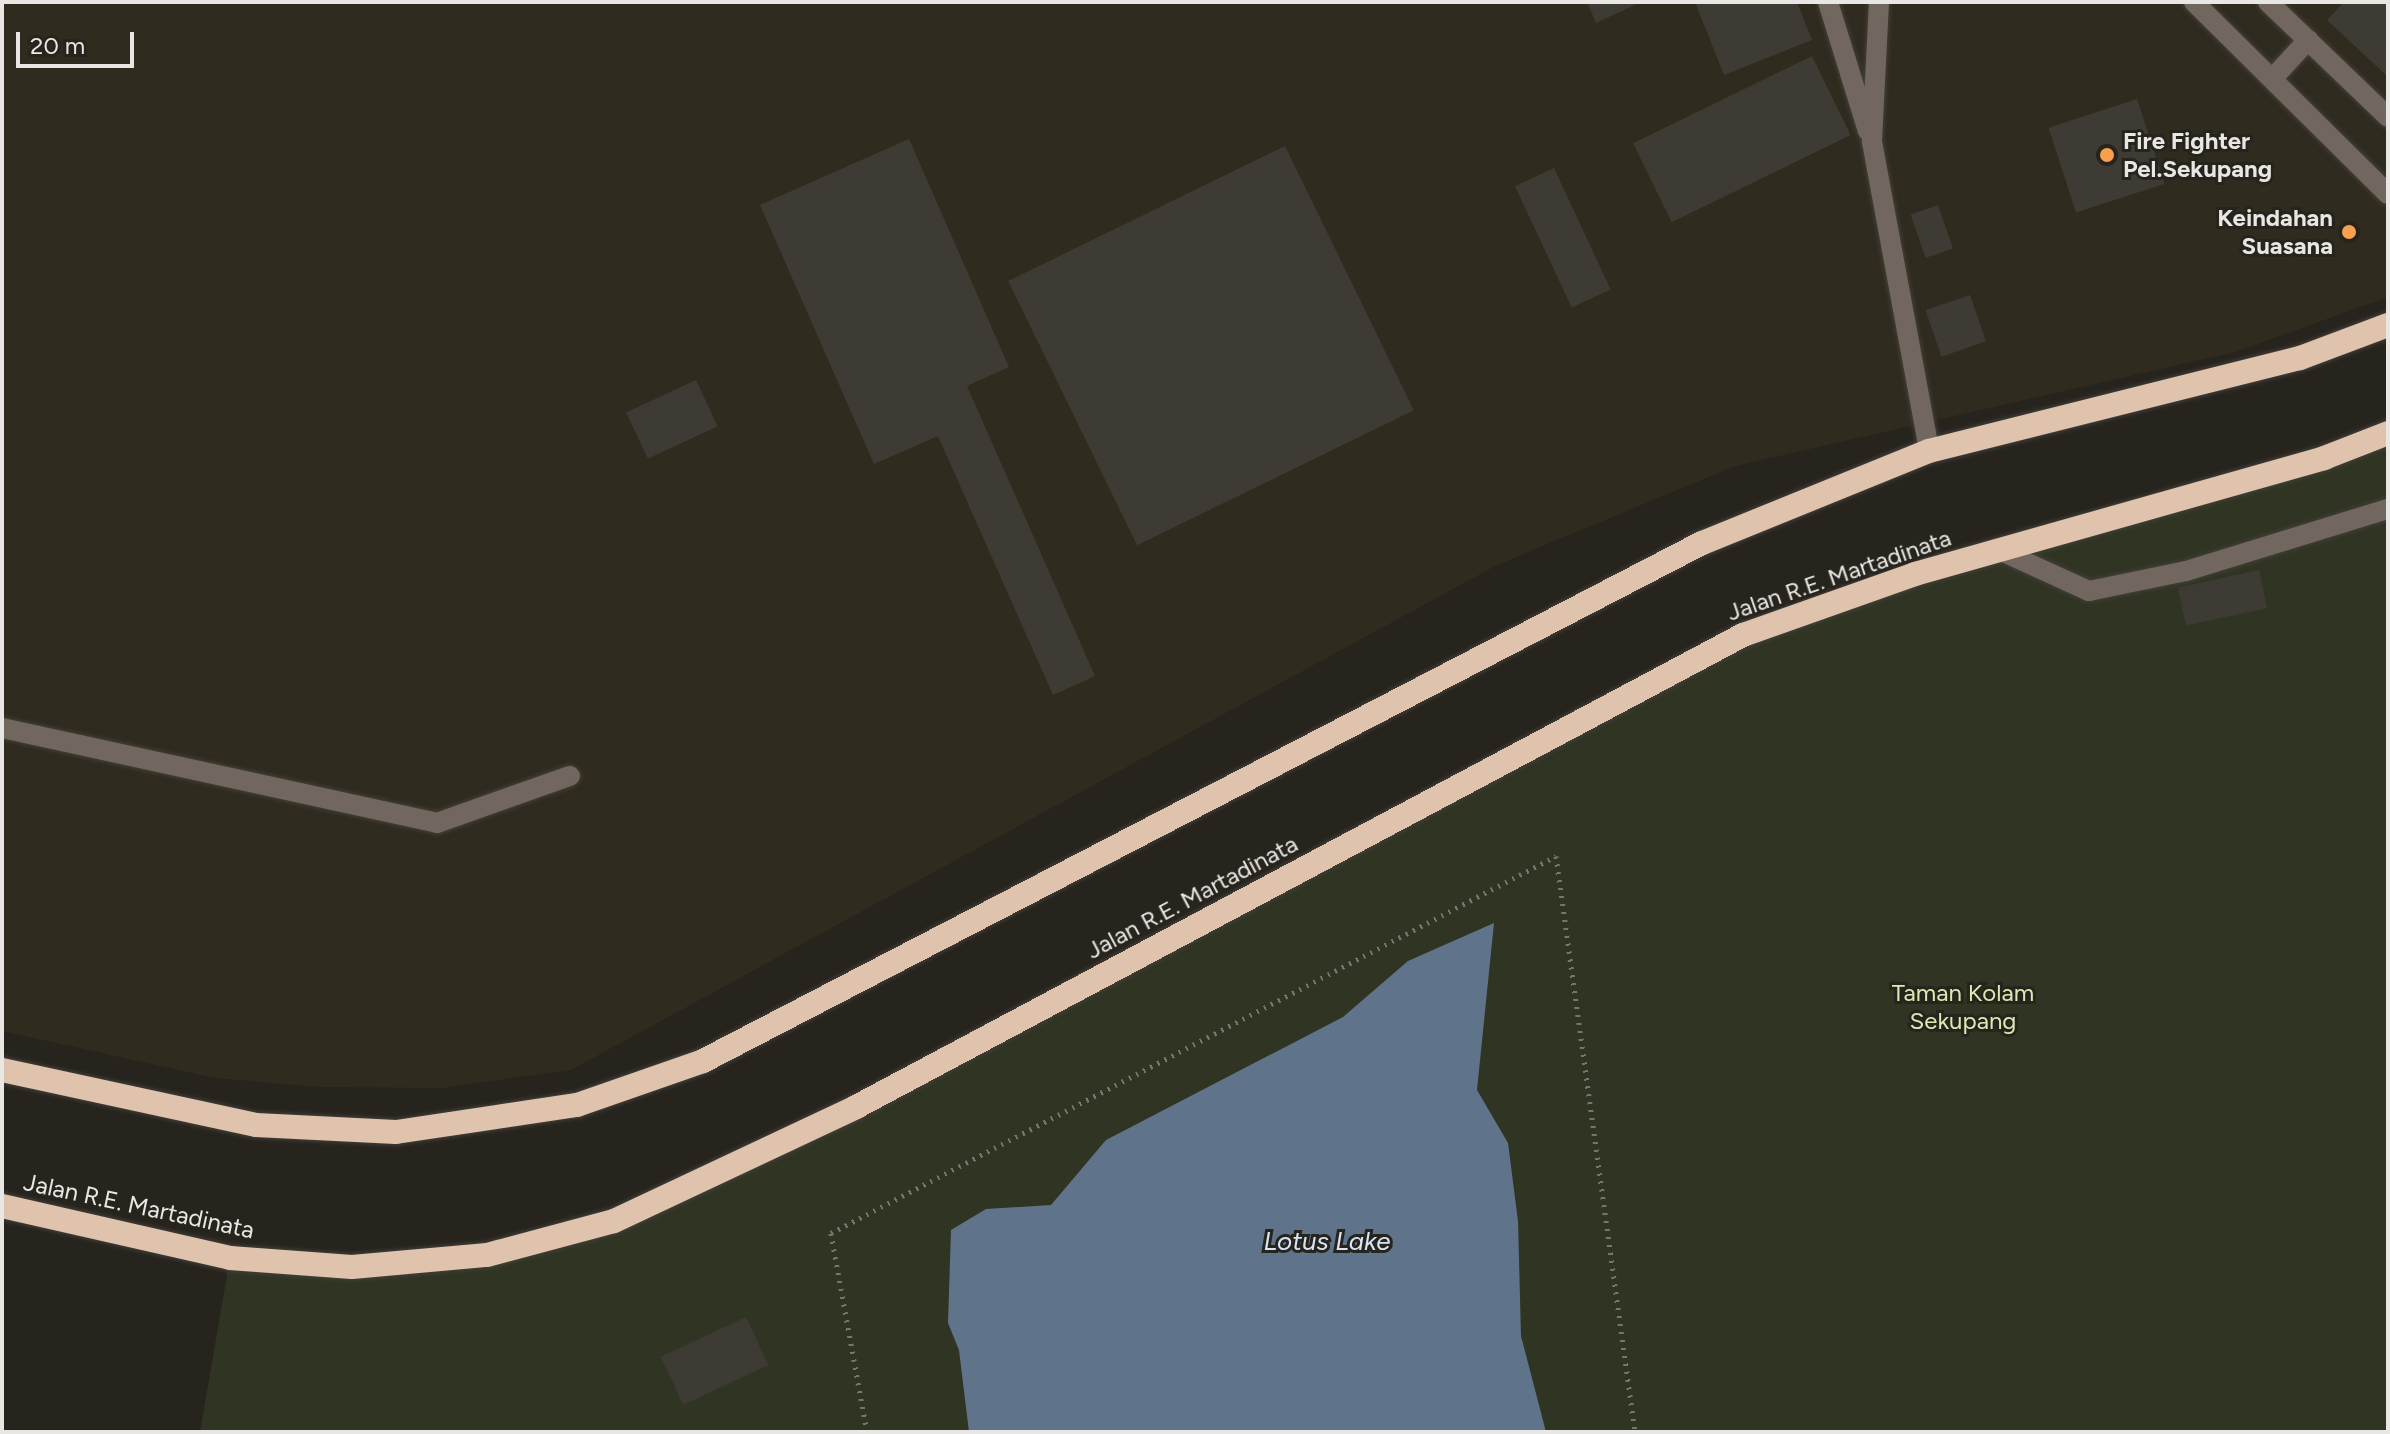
<!DOCTYPE html>
<style>
body{margin:0}
#map{position:relative;width:2390px;height:1434px;overflow:hidden;background:#27241e;font-family:Figtree,sans-serif}
div>[style]{position:absolute}
[style*='--x']{left:calc(var(--x)*1px);top:calc(var(--y)*1px);width:calc(var(--w)*1px);rotate:calc(var(--a)*1deg)}
.built>*{inset:0;background:#302b1f}
.green>*{inset:0;background:#303523}
.water>*{inset:0;background:#5f748b}
.building>*{inset:0;background:#3e3b34;transform-origin:0 0}
.path>*{height:5px;margin-top:-2.5px;transform-origin:0;background:repeating-linear-gradient(90deg,#77756f 0 2px,transparent 0 8px)}
.roads{filter:drop-shadow(0 0 2px #423f3a) drop-shadow(0 0 2px #423f3a)}
.minor>*{height:20px;margin:-10px;padding:0 10px;transform-origin:10px;border-radius:10px;background:#72675e}
.highway>*{height:24px;margin:-12px;padding:0 12px;transform-origin:12px;border-radius:12px;background:#dfc3ac}
.dots>*{width:22px;height:22px;translate:-50% -50%;box-sizing:border-box;border:4px solid #27241e;border-radius:50%}
span{translate:-50% -50%;white-space:nowrap;text-align:center;line-height:1.15;-webkit-text-stroke:6px #27241e;paint-order:stroke}
.poi-label{font-size:24px;color:#e9e7e3;font-weight:700}
.left{translate:0 -50%;text-align:left}
.right{translate:-100% -50%;text-align:right}
.street-label{font-size:24px;color:#e9e7e3}
.park-label{font-size:24px;color:#daeab3}
.water-label{font-size:26px;color:#d6e6f8;font-style:italic}
.frame{position:absolute;inset:0;border:4px solid #e9e7e3;pointer-events:none}
.scale{position:absolute;left:16px;top:32px;width:118px;height:36px;box-sizing:border-box;border:4px solid #e9e7e3;border-top:0;padding-left:10px;font-size:24px;line-height:28px;white-space:nowrap;color:#e9e7e3;-webkit-text-stroke:6px #27241e;paint-order:stroke}
</style>
<div id="map">
<div class="built">
<div style="clip-path:polygon(2px 2px,2388px 2px,2388px 297px,2235px 352px,1735px 466px,1497px 565px,571px 1070px,442px 1088px,318px 1087px,215px 1078px,2px 1031px)"></div>
</div>
<div class="green">
<div style="clip-path:polygon(2388px 433px,2388px 1432px,200px 1432px,230px 1258px,352px 1267px,614px 1221px,1743px 635px)"></div>
</div>
<div class="water">
<div style="clip-path:polygon(1494px 923px,1477px 1090px,1508px 1143px,1518px 1221px,1521px 1336px,1546px 1432px,969px 1432px,959px 1350px,948px 1323px,951px 1230px,986px 1209px,1051px 1205px,1106px 1140px,1343px 1017px,1408px 961px)"></div>
</div>
<div class="building">
<div style="clip-path:polygon(1587px 2px,1641px 2px,1596px 23px)"></div>
<div style="clip-path:polygon(1695px 2px,1797px 2px,1812px 40px,1724px 75px)"></div>
<div style="clip-path:polygon(2344px 2px,2388px 2px,2388px 77px,2327px 20px)"></div>
<div style="left:1812px;top:56px;width:88px;height:199px;rotate:64deg"></div>
<div style="left:2137px;top:99px;width:89px;height:93px;rotate:72deg"></div>
<div style="clip-path:polygon(909px 139px,1009px 367px,967px 386px,1095px 676px,1053px 695px,938px 436px,874px 464px,760px 205px)"></div>
<div style="left:1285px;top:146px;width:294px;height:308px;rotate:64deg"></div>
<div style="left:1554px;top:168px;width:134px;height:43px;rotate:65deg"></div>
<div style="left:1938px;top:205px;width:46px;height:29px;rotate:71deg"></div>
<div style="left:1970px;top:295px;width:49px;height:47px;rotate:71deg"></div>
<div style="left:696px;top:380px;width:51px;height:77px;rotate:65deg"></div>
<div style="left:2259px;top:570px;width:39px;height:83px;rotate:78deg"></div>
<div style="left:746px;top:1317px;width:53px;height:94px;rotate:65deg"></div>
</div>
<div class="path">
<div style="--x:867;--y:1432;--w:202;--a:-100.3"></div>
<div style="--x:831;--y:1233;--w:817;--a:-27.47"></div>
<div style="--x:1556;--y:856;--w:581;--a:82.19"></div>
</div>
<div class="roads">
<div class="minor">
<div style="--x:1828;--y:2;--w:135;--a:72.8"></div>
<div style="--x:1879;--y:2;--w:140;--a:92.9"></div>
<div style="--x:1872;--y:142;--w:314;--a:79.5"></div>
<div style="--x:2194;--y:2;--w:273;--a:44.7"></div>
<div style="--x:2268;--y:2;--w:166;--a:43.8"></div>
<div style="--x:2273;--y:78;--w:52;--a:-47.4"></div>
<div style="--x:1999;--y:550;--w:99;--a:24.5"></div>
<div style="--x:2089;--y:591;--w:99;--a:-11.7"></div>
<div style="--x:2186;--y:571;--w:211;--a:-17.1"></div>
<div style="--x:2;--y:728;--w:445;--a:12.3"></div>
<div style="--x:437;--y:823;--w:141;--a:-19.5"></div>
</div>
<div class="highway">
<div style="--x:2;--y:1070;--w:260;--a:12.2"></div>
<div style="--x:256;--y:1125;--w:140;--a:2.9"></div>
<div style="--x:396;--y:1132;--w:183;--a:-8.5"></div>
<div style="--x:577;--y:1105;--w:133;--a:-19.2"></div>
<div style="--x:703;--y:1061;--w:1125;--a:-27.41"></div>
<div style="--x:1702;--y:543;--w:245;--a:-22.1"></div>
<div style="--x:1929;--y:451;--w:382;--a:-14.1"></div>
<div style="--x:2300;--y:358;--w:94;--a:-20.6"></div>
<div style="--x:2;--y:1206;--w:234;--a:12.8"></div>
<div style="--x:230;--y:1258;--w:122;--a:4.2"></div>
<div style="--x:352;--y:1267;--w:136;--a:-5.1"></div>
<div style="--x:487;--y:1255;--w:131;--a:-15"></div>
<div style="--x:614;--y:1221;--w:268;--a:-25.2"></div>
<div style="--x:856;--y:1107;--w:1005;--a:-28.02"></div>
<div style="--x:1743;--y:635;--w:182;--a:-19.5"></div>
<div style="--x:1915;--y:574;--w:425;--a:-15.8"></div>
<div style="--x:2324;--y:458;--w:69;--a:-21.3"></div>
</div>
</div>
<div class="dots">
<div style="left:2107px;top:155px;background:#f8a04b"></div>
<div style="left:2349px;top:232px;background:#f8a04b"></div>
</div>
<div class="poi-label">
<span class="left" style="left:2123px;top:155px">Fire Fighter<br>Pel.Sekupang</span>
<span class="right" style="left:2333px;top:232px">Keindahan<br>Suasana</span>
</div>
<div class="street-label">
<span style="left:1839px;top:575px;rotate:-19deg">Jalan R.E. Martadinata</span>
<span style="left:1192px;top:897px;rotate:-28deg">Jalan R.E. Martadinata</span>
<span style="left:139px;top:1206px;rotate:12deg">Jalan R.E. Martadinata</span>
</div>
<div class="park-label">
<span style="left:1963px;top:1007px">Taman Kolam<br>Sekupang</span>
</div>
<div class="water-label">
<span style="left:1327px;top:1242px">Lotus Lake</span>
</div>
<div class="frame"></div>
<div class="scale">20 m</div>
</div>
